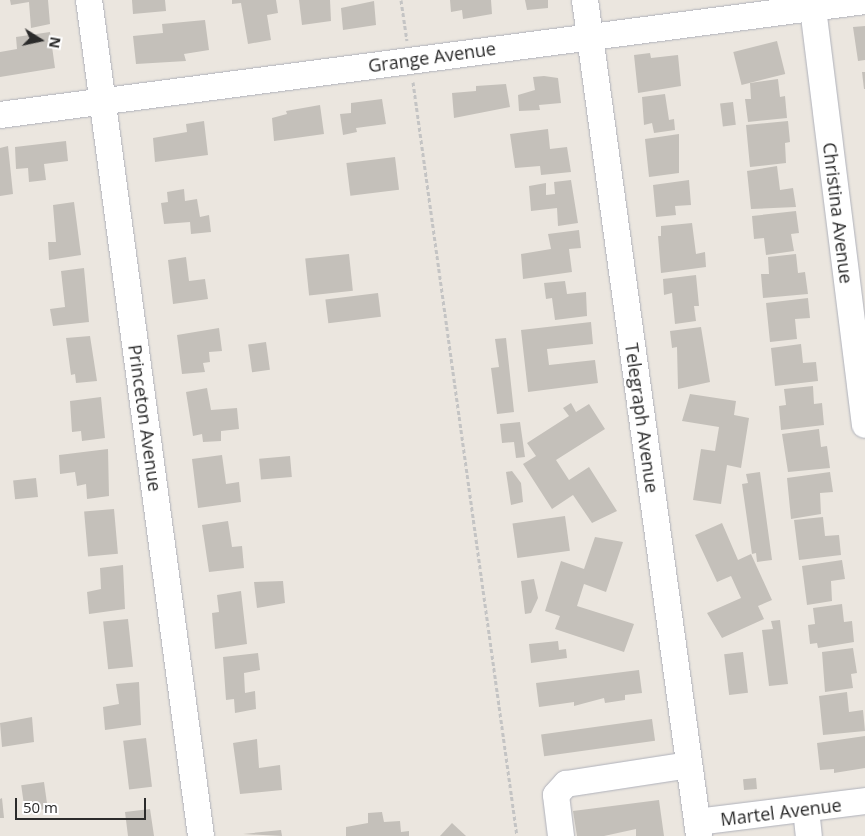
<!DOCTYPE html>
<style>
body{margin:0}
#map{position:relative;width:865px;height:836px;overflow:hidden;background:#ebe6df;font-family:"Open Sans",sans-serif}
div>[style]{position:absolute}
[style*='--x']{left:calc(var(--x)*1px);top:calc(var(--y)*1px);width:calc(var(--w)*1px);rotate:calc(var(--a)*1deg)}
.building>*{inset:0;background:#c4c0ba;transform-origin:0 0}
.path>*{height:3px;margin-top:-1.5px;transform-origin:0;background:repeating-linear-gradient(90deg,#c4c4c4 0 4px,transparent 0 6.5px)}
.roads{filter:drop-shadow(0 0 1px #afb1ba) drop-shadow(0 0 1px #afb1ba)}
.minor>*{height:26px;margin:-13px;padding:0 13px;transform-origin:13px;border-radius:13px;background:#fff}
span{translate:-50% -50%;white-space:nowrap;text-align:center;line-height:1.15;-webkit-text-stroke:4.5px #fff;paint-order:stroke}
.street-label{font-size:18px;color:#2b2b2b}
.north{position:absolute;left:15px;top:15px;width:50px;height:50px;-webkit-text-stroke:4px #fff;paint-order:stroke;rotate:100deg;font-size:14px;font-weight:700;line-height:20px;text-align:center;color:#2b2b2b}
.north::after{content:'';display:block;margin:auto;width:18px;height:22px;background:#2b2b2b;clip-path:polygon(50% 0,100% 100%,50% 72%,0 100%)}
.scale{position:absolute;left:15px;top:798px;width:131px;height:22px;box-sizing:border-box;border:2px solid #2b2b2b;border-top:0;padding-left:6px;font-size:15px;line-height:18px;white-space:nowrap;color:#2b2b2b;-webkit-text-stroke:4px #fff;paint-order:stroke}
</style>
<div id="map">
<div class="building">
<div style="clip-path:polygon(10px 0,48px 0,50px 24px,31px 28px,29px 2px,11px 5px)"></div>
<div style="clip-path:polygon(132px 0,165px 0,166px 11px,133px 14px)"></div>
<div style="clip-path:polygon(232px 0,276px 0,278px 13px,267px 15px,271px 40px,248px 44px,241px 3px,232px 4px)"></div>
<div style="clip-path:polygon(299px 0,330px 0,331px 21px,302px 25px)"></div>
<div style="clip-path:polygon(450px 0,491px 0,492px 14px,463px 19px,462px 10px,451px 12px)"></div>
<div style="clip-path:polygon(525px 0,548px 0,548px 8px,527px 10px)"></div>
<div style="clip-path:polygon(374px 1px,376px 25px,343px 30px,341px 8px)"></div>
<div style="clip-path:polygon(205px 20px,209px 50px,184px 54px,186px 61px,136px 64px,133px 36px,163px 33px,162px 24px)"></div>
<div style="clip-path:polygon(865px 26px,865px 60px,858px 61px,853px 27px)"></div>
<div style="clip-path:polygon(50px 32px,55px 68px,0 77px,0 52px,17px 49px,16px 37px)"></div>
<div style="left:777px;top:41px;width:34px;height:45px;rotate:76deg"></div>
<div style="clip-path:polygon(650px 53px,651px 58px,678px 55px,681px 86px,638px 93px,634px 55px)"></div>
<div style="clip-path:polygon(862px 72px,865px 72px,865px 89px,864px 89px)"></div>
<div style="clip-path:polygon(544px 76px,558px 78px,561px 103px,539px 105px,540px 110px,519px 111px,518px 95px,535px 90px,533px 77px)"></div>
<div style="clip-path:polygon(778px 79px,780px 97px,785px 96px,787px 118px,748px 122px,745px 99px,751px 99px,750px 83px)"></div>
<div style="clip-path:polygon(506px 84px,510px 107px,454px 118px,452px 93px,476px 91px,476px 86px)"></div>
<div style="clip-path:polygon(665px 94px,669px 120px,674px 119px,675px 130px,654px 133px,652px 123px,644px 125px,642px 97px)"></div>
<div style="clip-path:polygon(382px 99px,386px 124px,356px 128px,357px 132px,343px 135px,340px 114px,351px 113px,351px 103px)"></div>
<div style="left:733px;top:102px;width:23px;height:13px;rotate:83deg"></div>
<div style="clip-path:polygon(320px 105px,324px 134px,274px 141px,272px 118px,287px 114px,286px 111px)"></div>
<div style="clip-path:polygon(204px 121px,208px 155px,155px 162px,153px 138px,187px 132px,186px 124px)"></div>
<div style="clip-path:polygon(788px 121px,790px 142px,785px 143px,786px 163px,750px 167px,746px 125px)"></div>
<div style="clip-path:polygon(548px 129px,550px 149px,567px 147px,571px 172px,541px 175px,540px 166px,515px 168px,510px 134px)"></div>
<div style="clip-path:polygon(679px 134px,679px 173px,649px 177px,645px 139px)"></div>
<div style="clip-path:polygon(66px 141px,68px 161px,44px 164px,46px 180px,29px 182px,28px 168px,16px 169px,15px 147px)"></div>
<div style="clip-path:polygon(8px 146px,13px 194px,0 196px,0 148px)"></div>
<div style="left:395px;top:157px;width:33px;height:49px;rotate:83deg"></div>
<div style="clip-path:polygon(777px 166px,780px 190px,793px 188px,796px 207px,751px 209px,747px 171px)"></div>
<div style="clip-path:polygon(571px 180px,578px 223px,558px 226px,557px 208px,531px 211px,529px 186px,546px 183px,546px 195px,555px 194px,554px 182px)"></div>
<div style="clip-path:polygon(689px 180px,691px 205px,675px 206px,676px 215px,656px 217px,653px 185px)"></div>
<div style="clip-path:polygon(184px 189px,185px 201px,197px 199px,200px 217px,209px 215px,211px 232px,191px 234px,190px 222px,164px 224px,161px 203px,168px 202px,167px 192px)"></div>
<div style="clip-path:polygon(74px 202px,81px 255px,49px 260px,48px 242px,56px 242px,53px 205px)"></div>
<div style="clip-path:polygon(796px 211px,799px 233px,791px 234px,794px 251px,766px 255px,764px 238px,754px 239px,752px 216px)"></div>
<div style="clip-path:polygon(692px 223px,696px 254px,705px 252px,706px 267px,661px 273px,658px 236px,661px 236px,661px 226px)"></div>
<div style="clip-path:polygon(579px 230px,581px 248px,569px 249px,572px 272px,523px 279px,521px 254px,551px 249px,548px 234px)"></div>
<div style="left:349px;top:254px;width:37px;height:44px;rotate:84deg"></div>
<div style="clip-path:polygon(796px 254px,798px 273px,805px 272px,808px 294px,763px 298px,761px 274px,769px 274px,768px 257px)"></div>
<div style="clip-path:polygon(186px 257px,189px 281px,205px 279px,208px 299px,173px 304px,168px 260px)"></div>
<div style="clip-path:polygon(84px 268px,89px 322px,53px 326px,50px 309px,65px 307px,61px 271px)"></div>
<div style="clip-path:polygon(696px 275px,699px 306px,694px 306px,696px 321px,675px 324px,672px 293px,664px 295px,663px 279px)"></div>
<div style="clip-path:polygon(565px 281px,567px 294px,586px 292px,587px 316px,555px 320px,552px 298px,546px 299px,544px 283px)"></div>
<div style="left:378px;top:293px;width:24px;height:53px;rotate:83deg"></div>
<div style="clip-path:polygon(808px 298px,810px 318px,795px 319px,797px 339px,770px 342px,766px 303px)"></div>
<div style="clip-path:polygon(591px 322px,593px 344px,547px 349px,549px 365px,595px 360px,598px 383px,528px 392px,521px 330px)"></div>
<div style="clip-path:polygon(701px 327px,710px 382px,678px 389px,677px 347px,672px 348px,670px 331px)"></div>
<div style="clip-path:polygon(219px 328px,222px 351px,209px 352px,210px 362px,203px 363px,205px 372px,182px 374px,177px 335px)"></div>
<div style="clip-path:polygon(90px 336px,97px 381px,76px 383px,75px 374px,71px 375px,66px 338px)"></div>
<div style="clip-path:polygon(506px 338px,514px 412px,497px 414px,491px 368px,499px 367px,495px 339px)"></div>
<div style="left:266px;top:342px;width:28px;height:18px;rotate:82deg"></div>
<div style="clip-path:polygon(801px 344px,803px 363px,816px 362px,818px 381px,775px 386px,771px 348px)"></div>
<div style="clip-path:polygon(813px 386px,814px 404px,822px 403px,824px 425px,781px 430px,779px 406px,786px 405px,784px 389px)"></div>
<div style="clip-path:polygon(207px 388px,211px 410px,237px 408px,239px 429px,221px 431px,221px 441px,203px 442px,202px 434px,193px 436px,186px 392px)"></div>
<div style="clip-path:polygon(690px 394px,736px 401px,734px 415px,749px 418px,741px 468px,727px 465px,721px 504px,693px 500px,701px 449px,715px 451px,719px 427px,682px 421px)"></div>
<div style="clip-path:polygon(101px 397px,105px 438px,82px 441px,81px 431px,72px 432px,70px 401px)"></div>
<div style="clip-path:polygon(571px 403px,576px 412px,589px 404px,605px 429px,556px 460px,569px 480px,589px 467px,617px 511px,592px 523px,573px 495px,552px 509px,523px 464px,536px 456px,527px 443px,569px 416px,563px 408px)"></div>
<div style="clip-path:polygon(520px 422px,525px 457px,516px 458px,514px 442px,502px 443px,500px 424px)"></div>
<div style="clip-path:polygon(819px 429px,821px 447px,827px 446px,830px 468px,788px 472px,782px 434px)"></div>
<div style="clip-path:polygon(108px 449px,109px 496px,87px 499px,86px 484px,77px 486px,75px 472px,60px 474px,59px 455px)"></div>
<div style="clip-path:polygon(222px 455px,226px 484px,239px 482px,241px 502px,198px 508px,192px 459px)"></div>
<div style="left:290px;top:456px;width:21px;height:31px;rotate:85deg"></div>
<div style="clip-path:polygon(512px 471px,521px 483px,523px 502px,511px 505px,506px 472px)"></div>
<div style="clip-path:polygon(760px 472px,772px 560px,757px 562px,756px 553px,752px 554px,742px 484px,748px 483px,746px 474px)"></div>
<div style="clip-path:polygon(830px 472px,833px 492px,820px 493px,821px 514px,791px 519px,787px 478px)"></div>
<div style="left:36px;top:478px;width:19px;height:23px;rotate:84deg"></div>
<div style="left:114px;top:509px;width:45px;height:30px;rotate:85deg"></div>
<div style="left:565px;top:516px;width:35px;height:53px;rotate:82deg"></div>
<div style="clip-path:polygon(823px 517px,825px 536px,839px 535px,841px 555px,799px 560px,794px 520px)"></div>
<div style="clip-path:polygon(228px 521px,232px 547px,242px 546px,244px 568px,209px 572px,202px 525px)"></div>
<div style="clip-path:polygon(722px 523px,738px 560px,751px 554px,772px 600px,758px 606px,764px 619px,722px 638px,707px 613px,741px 598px,731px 576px,717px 582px,695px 535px)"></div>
<div style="clip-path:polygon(595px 537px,623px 542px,606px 592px,584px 584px,577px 606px,634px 624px,624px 652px,555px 629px,560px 616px,545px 611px,561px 561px,584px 569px)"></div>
<div style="clip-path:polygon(842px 560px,845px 579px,831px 581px,832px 601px,807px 605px,802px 566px)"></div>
<div style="clip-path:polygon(123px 565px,125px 609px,89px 614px,87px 592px,101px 589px,100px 568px)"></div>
<div style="clip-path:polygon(534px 579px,538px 598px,531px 613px,525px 614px,521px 581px)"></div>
<div style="clip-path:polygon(283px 581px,285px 603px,257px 608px,254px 582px)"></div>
<div style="clip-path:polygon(241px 591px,247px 644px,215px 649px,212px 613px,219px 612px,217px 595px)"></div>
<div style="clip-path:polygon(842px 604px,844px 622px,852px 621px,854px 642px,818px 648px,817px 643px,810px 644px,808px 625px,815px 624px,813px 608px)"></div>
<div style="left:128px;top:619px;width:48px;height:25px;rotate:84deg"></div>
<div style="clip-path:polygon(780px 620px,788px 684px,769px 686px,762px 630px,773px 629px,771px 621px)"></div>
<div style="clip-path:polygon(558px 641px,559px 650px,566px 649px,567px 658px,531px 663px,529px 644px)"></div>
<div style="clip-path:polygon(853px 648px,857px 673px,851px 674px,853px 688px,825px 692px,822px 652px)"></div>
<div style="left:743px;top:652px;width:41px;height:19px;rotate:83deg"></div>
<div style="clip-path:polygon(258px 653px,260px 670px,244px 673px,245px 693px,255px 691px,256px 709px,235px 713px,234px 699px,226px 700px,223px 657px)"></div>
<div style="clip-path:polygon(639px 670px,642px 693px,625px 695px,625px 700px,605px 703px,604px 698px,574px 706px,574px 702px,539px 707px,536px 683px)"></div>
<div style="clip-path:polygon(139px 682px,141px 725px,105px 730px,103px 707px,119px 704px,116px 684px)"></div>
<div style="clip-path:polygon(847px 692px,849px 712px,863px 710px,865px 731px,823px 735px,819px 696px)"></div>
<div style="clip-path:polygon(32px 717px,34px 742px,2px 747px,0 723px)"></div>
<div style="left:652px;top:719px;width:22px;height:112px;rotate:82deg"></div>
<div style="clip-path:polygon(865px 736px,865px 768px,834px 773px,834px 769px,820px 770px,817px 743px)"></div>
<div style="left:146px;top:738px;width:49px;height:23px;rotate:83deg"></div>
<div style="clip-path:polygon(257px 739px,259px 768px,280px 765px,282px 790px,240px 794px,233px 743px)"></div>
<div style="left:756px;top:778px;width:11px;height:13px;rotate:85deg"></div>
<div style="left:44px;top:782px;width:27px;height:23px;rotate:82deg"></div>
<div style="clip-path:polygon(2px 798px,4px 818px,0 818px,0 799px)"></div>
<div style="clip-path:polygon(659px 800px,664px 836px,636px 836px,636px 829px,604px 836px,577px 836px,573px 811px)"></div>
<div style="clip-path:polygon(150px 809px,154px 836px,128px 836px,125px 812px)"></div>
<div style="clip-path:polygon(382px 812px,384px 822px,400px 821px,401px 832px,409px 831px,409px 836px,346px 836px,346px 827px,368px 823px,368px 813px)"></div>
<div style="clip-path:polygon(452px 823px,466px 836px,440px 836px)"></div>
<div style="clip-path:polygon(281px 830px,282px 836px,243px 834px)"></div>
</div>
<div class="path">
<div style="--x:401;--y:0;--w:41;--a:81.7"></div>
<div style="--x:413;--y:82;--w:761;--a:82.15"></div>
</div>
<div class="roads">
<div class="minor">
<div style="--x:89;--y:0;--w:843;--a:82.37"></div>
<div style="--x:585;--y:0;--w:844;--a:82.23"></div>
<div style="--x:812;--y:0;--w:428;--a:82.9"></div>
<div style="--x:0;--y:115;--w:872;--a:-7.51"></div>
<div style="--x:806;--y:809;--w:27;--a:84"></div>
<div style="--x:697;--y:822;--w:169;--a:-7.1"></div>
<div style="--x:561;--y:836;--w:41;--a:-97"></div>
<div style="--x:556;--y:795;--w:15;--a:-48"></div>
<div style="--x:566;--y:784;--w:124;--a:-8.8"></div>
</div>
</div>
<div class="street-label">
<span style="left:432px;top:57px;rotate:-8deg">Grange Avenue</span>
<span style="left:838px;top:213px;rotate:83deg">Christina Avenue</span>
<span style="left:145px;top:418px;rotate:82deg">Princeton Avenue</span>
<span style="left:642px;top:418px;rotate:82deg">Telegraph Avenue</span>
<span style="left:781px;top:812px;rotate:-7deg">Martel Avenue</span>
</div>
<div class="north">N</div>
<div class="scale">50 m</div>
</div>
